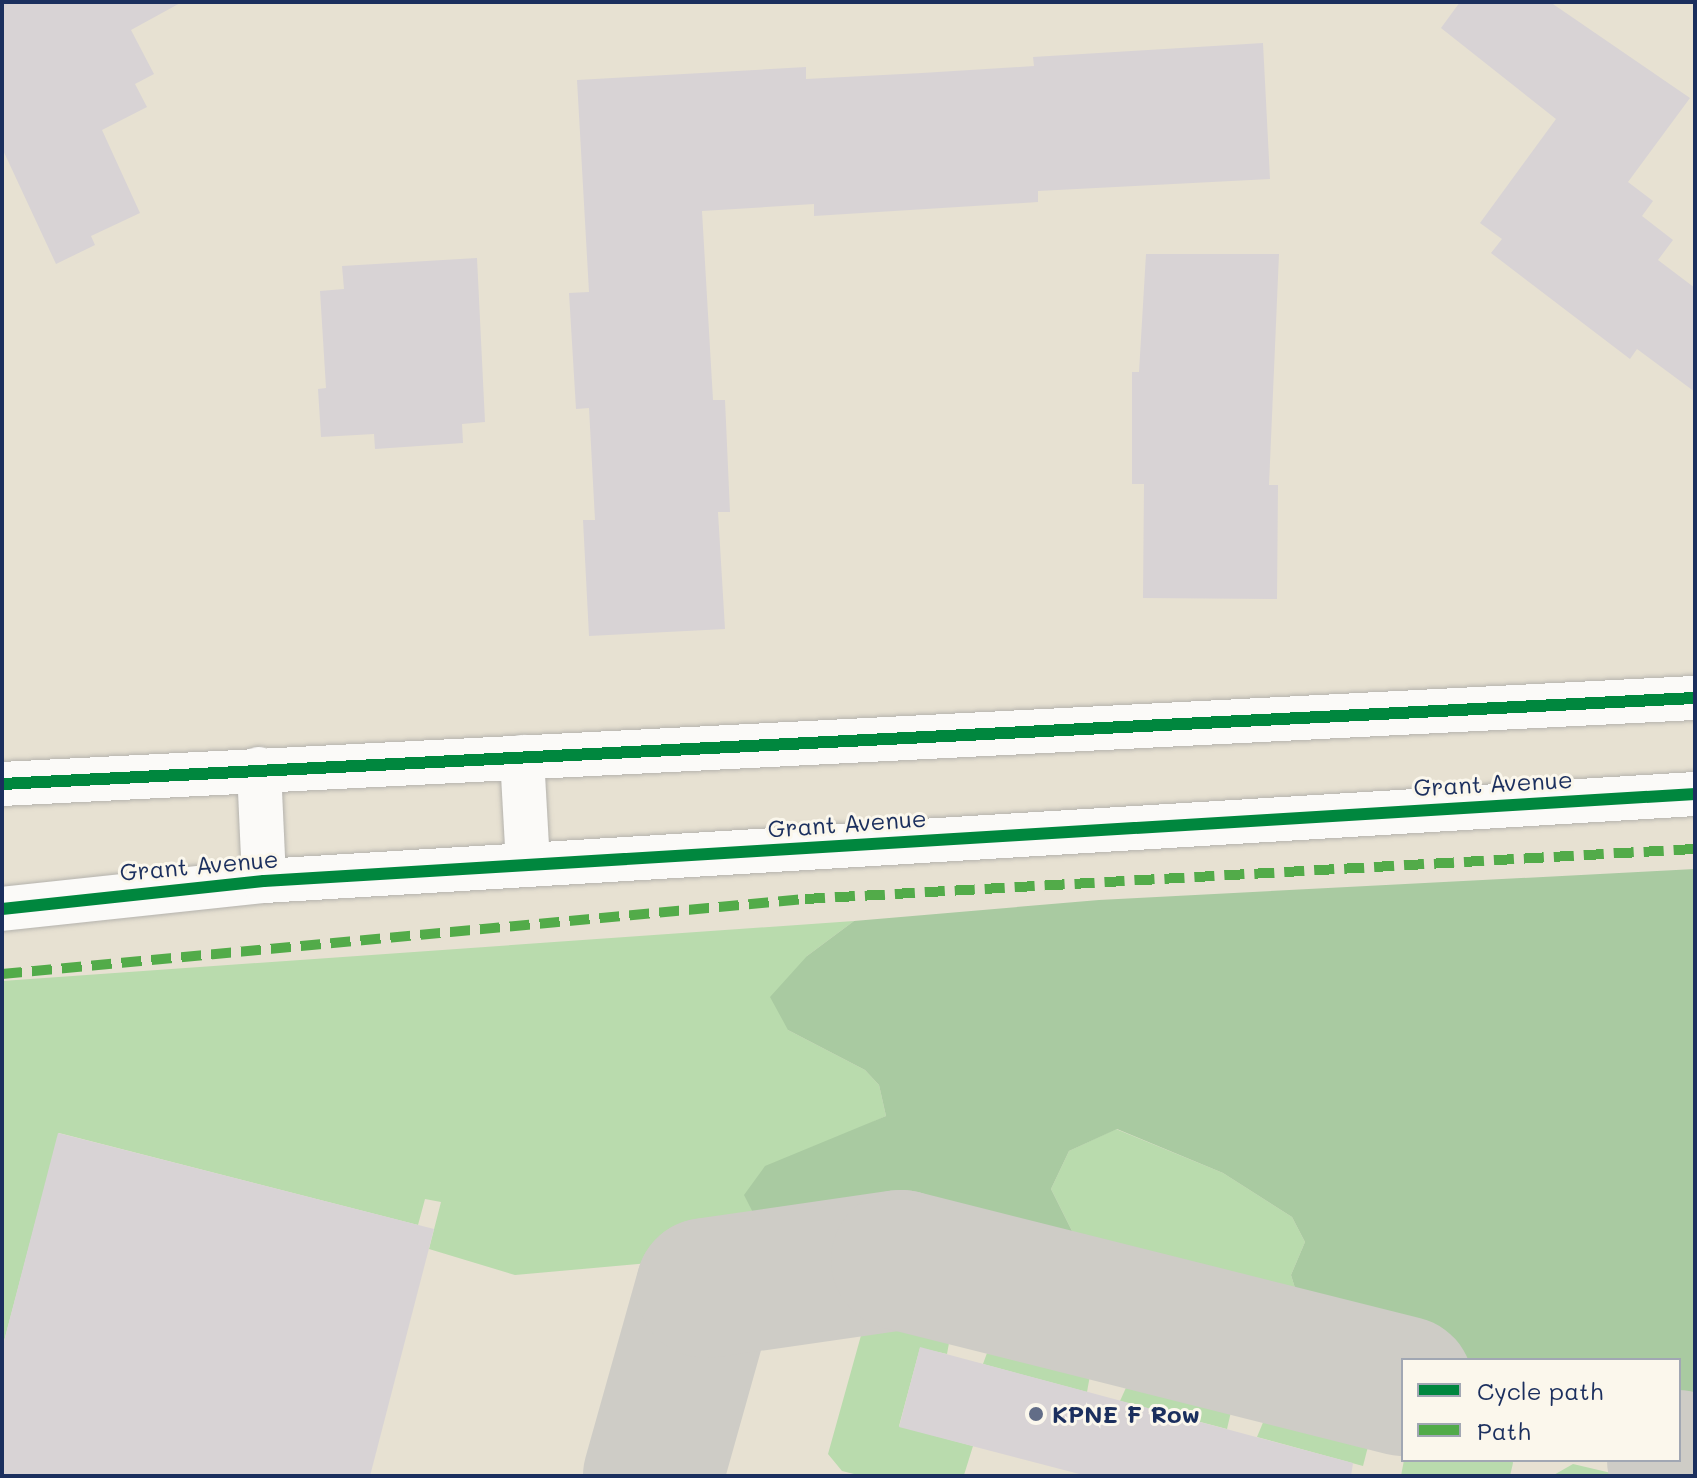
<!DOCTYPE html>
<style>
body{margin:0}
#map{position:relative;width:1697px;height:1478px;overflow:hidden;background:#e7e1d2;font-family:Mali,sans-serif}
div>[style]{position:absolute}
[style*='--x']{left:calc(var(--x)*1px);top:calc(var(--y)*1px);width:calc(var(--w)*1px);rotate:calc(var(--a)*1deg)}
.green>*{inset:0;background:#b9dbad}
.forest>*{inset:0;background:#a9caa1}
.taxiway>*{height:140px;margin:-70px;padding:0 70px;transform-origin:70px;border-radius:70px;background:#ceccc6}
.building>*{inset:0;background:#d8d3d5}
.roads{filter:drop-shadow(0 0 2px #b4b2ad) drop-shadow(0 0 2px #b4b2ad)}
.primary>*{height:44px;margin:-22px;padding:0 22px;transform-origin:22px;border-radius:22px;background:#fbfaf8}
.quiet>*{height:10px;margin-top:-5px;transform-origin:0;background:repeating-linear-gradient(90deg,#52ab49 0 20px,transparent 0 30px)}
.cycleway>*{height:12px;margin:-6px;padding:0 6px;transform-origin:6px;border-radius:6px;background:#00873e}
.dots>*{width:22px;height:22px;translate:-50% -50%;box-sizing:border-box;border:4px solid #fbf7ec;border-radius:50%}
span{translate:-50% -50%;white-space:nowrap;text-align:center;line-height:1.15;-webkit-text-stroke:6px #fbf7ec;paint-order:stroke}
.street-label{font-size:24px;color:#1b2f5e}
.poi-label{font-size:24px;color:#1b2f5e;font-weight:700}
.left{translate:0 -50%;text-align:left}
.frame{position:absolute;inset:0;border:4px solid #1b2f5e;pointer-events:none}
.legend{position:absolute;left:1401px;top:1358px;width:280px;height:104px;box-sizing:border-box;background:#fbf7ec;border:2px solid #a1a7b3;margin:0;padding:10px 14px;list-style:none;font-size:24px;color:#1b2f5e}
.legend li{display:flex;align-items:center;gap:16px;height:40px}
.legend b{width:40px;border:2px solid #a1a7b3}
</style>
<div id="map">
<div class="green">
<div style="clip-path:polygon(854px 921px,807px 956px,788px 1030px,865px 1070px,879px 1085px,886px 1116px,846px 1134px,753px 1222px,773px 1252px,515px 1275px,429px 1249px,441px 1202px,425px 1199px,418px 1225px,59px 1133px,2px 1349px,2px 981px)"></div>
<div style="clip-path:polygon(1116px 1129px,1223px 1173px,1292px 1217px,1305px 1242px,1291px 1275px,1303px 1314px,1336px 1335px,1039px 1261px,1068px 1247px,1072px 1231px,1051px 1189px,1069px 1151px)"></div>
<div style="clip-path:polygon(937px 1297px,955px 1310px,947px 1354px,920px 1348px,899px 1426px,973px 1446px,964px 1475px,862px 1476px,842px 1471px,828px 1454px,867px 1314px,880px 1302px)"></div>
<div style="clip-path:polygon(1018px 1318px,1090px 1343px,1094px 1353px,1087px 1392px,983px 1364px,995px 1331px,1005px 1319px)"></div>
<div style="clip-path:polygon(1163px 1354px,1219px 1369px,1229px 1377px,1236px 1390px,1227px 1429px,1120px 1401px,1138px 1361px)"></div>
<div style="clip-path:polygon(1291px 1391px,1364px 1411px,1373px 1427px,1363px 1466px,1257px 1437px,1269px 1408px)"></div>
<div style="clip-path:polygon(1404px 1460px,1512px 1460px,1513px 1463px,1510px 1476px,1401px 1476px)"></div>
<div style="clip-path:polygon(1573px 1464px,1624px 1476px,1552px 1476px)"></div>
</div>
<div class="forest">
<div style="clip-path:polygon(1695px 869px,1695px 1432px,1679px 1428px,1679px 1360px,1428px 1360px,1336px 1335px,1303px 1314px,1291px 1275px,1305px 1242px,1292px 1217px,1223px 1173px,1117px 1129px,1069px 1151px,1051px 1189px,1072px 1231px,1068px 1248px,1039px 1261px,905px 1241px,773px 1252px,744px 1195px,765px 1166px,886px 1116px,879px 1085px,865px 1070px,788px 1030px,770px 997px,807px 956px,854px 921px,1099px 900px)"></div>
</div>
<div class="taxiway">
<div style="--x:1677;--y:1460;--w:23;--a:45"></div>
<div style="--x:653;--y:1476;--w:195;--a:-74.3"></div>
<div style="--x:706;--y:1288;--w:197;--a:-8.2"></div>
<div style="--x:901;--y:1260;--w:518;--a:14.09"></div>
</div>
<div class="building">
<div style="clip-path:polygon(2px 2px,182px 2px,131px 30px,154px 74px,135px 84px,147px 107px,102px 130px,140px 213px,91px 236px,95px 245px,56px 264px,2px 148px)"></div>
<div style="clip-path:polygon(1460px 2px,1550px 2px,1690px 98px,1628px 182px,1653px 201px,1642px 216px,1673px 240px,1658px 260px,1695px 288px,1695px 392px,1637px 349px,1630px 359px,1491px 253px,1502px 239px,1480px 223px,1556px 119px,1441px 28px)"></div>
<div style="clip-path:polygon(1263px 43px,1270px 179px,1038px 191px,1038px 202px,814px 216px,814px 204px,702px 211px,713px 400px,725px 400px,730px 512px,718px 512px,725px 629px,589px 636px,583px 520px,595px 520px,589px 408px,576px 409px,569px 293px,589px 292px,577px 80px,806px 67px,806px 79px,922px 73px,1034px 66px,1033px 57px)"></div>
<div style="clip-path:polygon(1146px 254px,1279px 254px,1269px 485px,1278px 485px,1277px 599px,1143px 598px,1144px 484px,1132px 484px,1132px 372px,1139px 372px)"></div>
<div style="clip-path:polygon(477px 258px,485px 422px,462px 424px,463px 443px,375px 449px,374px 434px,321px 437px,318px 389px,326px 388px,320px 291px,344px 289px,342px 266px)"></div>
<div style="clip-path:polygon(58px 1133px,434px 1229px,370px 1476px,2px 1476px,2px 1349px)"></div>
<div style="clip-path:polygon(920px 1347px,1353px 1463px,1351px 1476px,1087px 1476px,899px 1427px)"></div>
</div>
<div class="roads">
<div class="primary">
<div style="--x:522;--y:757;--w:108;--a:86.8"></div>
<div style="--x:259;--y:769;--w:112;--a:87.4"></div>
<div style="--x:2;--y:784;--w:1695;--a:-2.91"></div>
<div style="--x:2;--y:909;--w:263;--a:-6.1"></div>
<div style="--x:264;--y:881;--w:1434;--a:-3.48"></div>
</div>
</div>
<div class="quiet">
<div style="--x:2;--y:974;--w:806;--a:-5.34"></div>
<div style="--x:805;--y:899;--w:891;--a:-3.22"></div>
</div>
<div class="cycleway">
<div style="--x:2;--y:784;--w:1695;--a:-2.91"></div>
<div style="--x:2;--y:909;--w:263;--a:-6.1"></div>
<div style="--x:264;--y:881;--w:1434;--a:-3.48"></div>
</div>
<div class="dots">
<div style="left:1036px;top:1414px;background:#626d87"></div>
</div>
<div class="street-label">
<span style="left:1493px;top:783px;rotate:-3deg">Grant Avenue</span>
<span style="left:847px;top:823px;rotate:-4deg">Grant Avenue</span>
<span style="left:199px;top:865px;rotate:-5deg">Grant Avenue</span>
</div>
<div class="poi-label">
<span class="left" style="left:1052px;top:1414px">KPNE F Row</span>
</div>
<div class="frame"></div>
<ul class="legend">
<li><b style="height:10px;background:#00873e"></b>Cycle path</li>
<li><b style="height:10px;background:#52ab49"></b>Path</li>
</ul>
</div>
